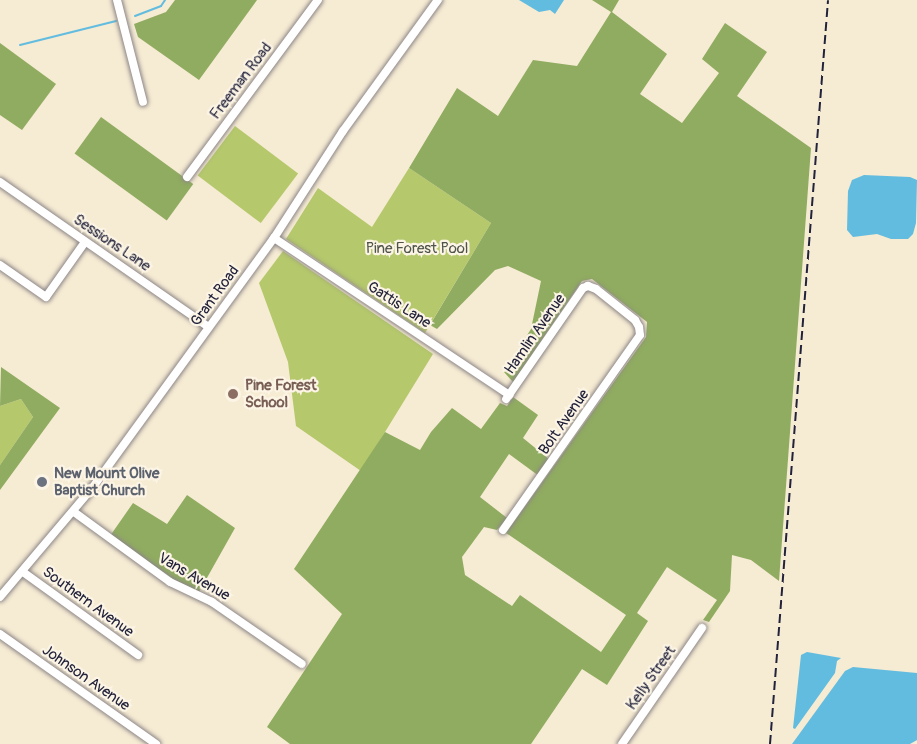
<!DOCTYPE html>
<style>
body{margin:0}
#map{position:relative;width:917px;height:744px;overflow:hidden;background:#f6ebd3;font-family:Pangolin,sans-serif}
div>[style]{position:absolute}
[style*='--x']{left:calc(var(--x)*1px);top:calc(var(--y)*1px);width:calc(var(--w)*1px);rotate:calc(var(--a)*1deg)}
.green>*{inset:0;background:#b5c86c;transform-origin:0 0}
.forest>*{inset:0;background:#90ac60;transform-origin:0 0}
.water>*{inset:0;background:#62bce0}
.stream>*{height:2px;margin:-1px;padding:0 1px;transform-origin:1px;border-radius:1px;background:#62bce0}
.roads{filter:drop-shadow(0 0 2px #8c8687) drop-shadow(0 0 2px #8c8687)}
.minor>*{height:8px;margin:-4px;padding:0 4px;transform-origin:4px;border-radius:4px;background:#fff}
.rail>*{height:2px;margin-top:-1px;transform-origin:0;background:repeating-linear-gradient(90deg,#22223b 0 9px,transparent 0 13.5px)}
.dots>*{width:16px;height:16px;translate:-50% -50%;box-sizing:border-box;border:3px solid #fcf5e5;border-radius:50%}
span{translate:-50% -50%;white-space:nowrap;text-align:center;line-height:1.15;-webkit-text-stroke:4.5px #fcf5e5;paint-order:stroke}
.street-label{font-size:15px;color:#22223b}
.park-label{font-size:15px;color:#4e544a}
.education-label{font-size:15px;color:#785e54;font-weight:700}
.left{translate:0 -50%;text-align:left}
.worship-label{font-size:15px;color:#5b616d;font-weight:700}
</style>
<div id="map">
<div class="green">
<div style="left:235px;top:126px;width:79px;height:62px;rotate:37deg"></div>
<div style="clip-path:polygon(409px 168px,491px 223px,425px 333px,286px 239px,318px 188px,372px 227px)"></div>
<div style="clip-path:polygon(283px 251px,433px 354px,361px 471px,296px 426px,288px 362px,259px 283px)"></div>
<div style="clip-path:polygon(21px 399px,33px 417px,0 465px,0 406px)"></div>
</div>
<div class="forest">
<div style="clip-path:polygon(175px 0,257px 0,199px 80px,138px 37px,134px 24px,166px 12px)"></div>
<div style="clip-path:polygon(592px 0,619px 0,612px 12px,667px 54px,640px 94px,682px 123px,719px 73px,702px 59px,725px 23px,767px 52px,737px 96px,811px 148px,779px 581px,751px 560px,732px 555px,730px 591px,709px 622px,703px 620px,717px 600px,667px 567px,637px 613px,648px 621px,607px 685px,582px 669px,531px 744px,290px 744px,267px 727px,342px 614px,294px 569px,385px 432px,420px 450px,431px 432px,452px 408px,481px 429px,500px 403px,507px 406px,513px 397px,538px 415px,523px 438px,550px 460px,539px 476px,509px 454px,480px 497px,507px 518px,497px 530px,484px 527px,462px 557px,465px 575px,512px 606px,520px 595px,601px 652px,626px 615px,506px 533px,646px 337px,647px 322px,592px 279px,582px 281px,513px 382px,504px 372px,531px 329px,541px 281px,508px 266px,495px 270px,437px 329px,430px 325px,491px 223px,409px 168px,457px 88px,498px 116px,533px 60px,577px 66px,611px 12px)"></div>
<div style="clip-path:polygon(0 43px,56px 84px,22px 130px,0 115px)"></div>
<div style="left:101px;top:117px;width:114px;height:45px;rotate:36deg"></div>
<div style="clip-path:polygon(1px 367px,60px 408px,0 490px,0 465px,33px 417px,21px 399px,0 406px)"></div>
<div style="clip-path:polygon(187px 495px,235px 528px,199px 592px,175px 580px,110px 536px,133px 503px,167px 524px)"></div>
</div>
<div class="water">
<div style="clip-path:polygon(519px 0,564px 0,555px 14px,550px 10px,539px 12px)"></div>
<div style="clip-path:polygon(864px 175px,910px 177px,917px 180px,916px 223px,913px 234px,908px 239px,891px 239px,877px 234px,853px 237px,847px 230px,848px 191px,852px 180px)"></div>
<div style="clip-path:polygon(807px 652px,841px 658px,837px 661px,835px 673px,795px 729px,793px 728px,801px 655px)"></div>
<div style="clip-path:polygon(853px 667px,917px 673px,917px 740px,910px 744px,792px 744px,845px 671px)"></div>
</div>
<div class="stream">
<div style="--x:135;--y:16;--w:28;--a:-21"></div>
<div style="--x:161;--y:6;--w:7;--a:-56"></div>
<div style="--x:20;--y:45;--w:99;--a:-14"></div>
</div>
<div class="roads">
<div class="minor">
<div style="--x:117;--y:0;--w:105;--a:75.7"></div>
<div style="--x:187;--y:177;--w:220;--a:-53.5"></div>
<div style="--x:0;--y:182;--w:254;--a:34.8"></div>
<div style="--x:274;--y:238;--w:283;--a:33.7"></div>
<div style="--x:0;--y:265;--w:56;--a:34.8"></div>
<div style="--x:46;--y:297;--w:67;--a:-54.7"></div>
<div style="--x:74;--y:512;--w:119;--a:36.1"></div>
<div style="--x:170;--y:582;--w:47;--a:25.5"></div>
<div style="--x:212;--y:602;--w:109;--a:34.6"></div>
<div style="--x:503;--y:530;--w:238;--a:-54.9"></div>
<div style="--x:640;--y:335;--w:8;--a:-97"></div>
<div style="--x:639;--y:327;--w:8;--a:-120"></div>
<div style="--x:635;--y:320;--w:50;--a:-141.5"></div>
<div style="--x:596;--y:289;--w:9;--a:-159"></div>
<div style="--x:588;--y:286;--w:5;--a:158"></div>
<div style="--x:583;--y:288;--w:135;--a:124.7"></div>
<div style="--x:23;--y:572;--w:142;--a:35.8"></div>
<div style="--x:0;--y:597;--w:144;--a:-49.8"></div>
<div style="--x:93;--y:487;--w:308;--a:-54"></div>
<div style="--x:274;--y:238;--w:127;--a:-57.2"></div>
<div style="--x:343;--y:131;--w:162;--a:-54.1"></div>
<div style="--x:0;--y:634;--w:191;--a:35.2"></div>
<div style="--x:622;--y:744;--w:141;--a:-55.4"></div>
</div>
</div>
<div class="rail">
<div style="--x:770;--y:744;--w:746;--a:-85.54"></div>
</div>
<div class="dots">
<div style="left:233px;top:394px;background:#8d6e63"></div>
<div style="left:42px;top:482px;background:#6b7280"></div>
</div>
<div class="street-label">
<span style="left:241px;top:81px;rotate:-53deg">Freeman Road</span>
<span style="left:112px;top:243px;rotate:34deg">Sessions Lane</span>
<span style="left:215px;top:296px;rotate:-54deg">Grant Road</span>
<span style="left:399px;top:305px;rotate:33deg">Gattis Lane</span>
<span style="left:535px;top:334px;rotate:-55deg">Hamlin Avenue</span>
<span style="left:564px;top:422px;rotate:-55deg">Bolt Avenue</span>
<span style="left:194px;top:577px;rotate:30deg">Vans Avenue</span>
<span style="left:88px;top:602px;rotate:36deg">Southern Avenue</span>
<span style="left:86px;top:678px;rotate:35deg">Johnson Avenue</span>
<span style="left:651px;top:678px;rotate:-55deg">Kelly Street</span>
</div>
<div class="park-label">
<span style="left:417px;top:249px">Pine Forest Pool</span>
</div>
<div class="education-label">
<span class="left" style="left:245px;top:394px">Pine Forest<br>School</span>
</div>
<div class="worship-label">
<span class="left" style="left:54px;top:482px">New Mount Olive<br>Baptist Church</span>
</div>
</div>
